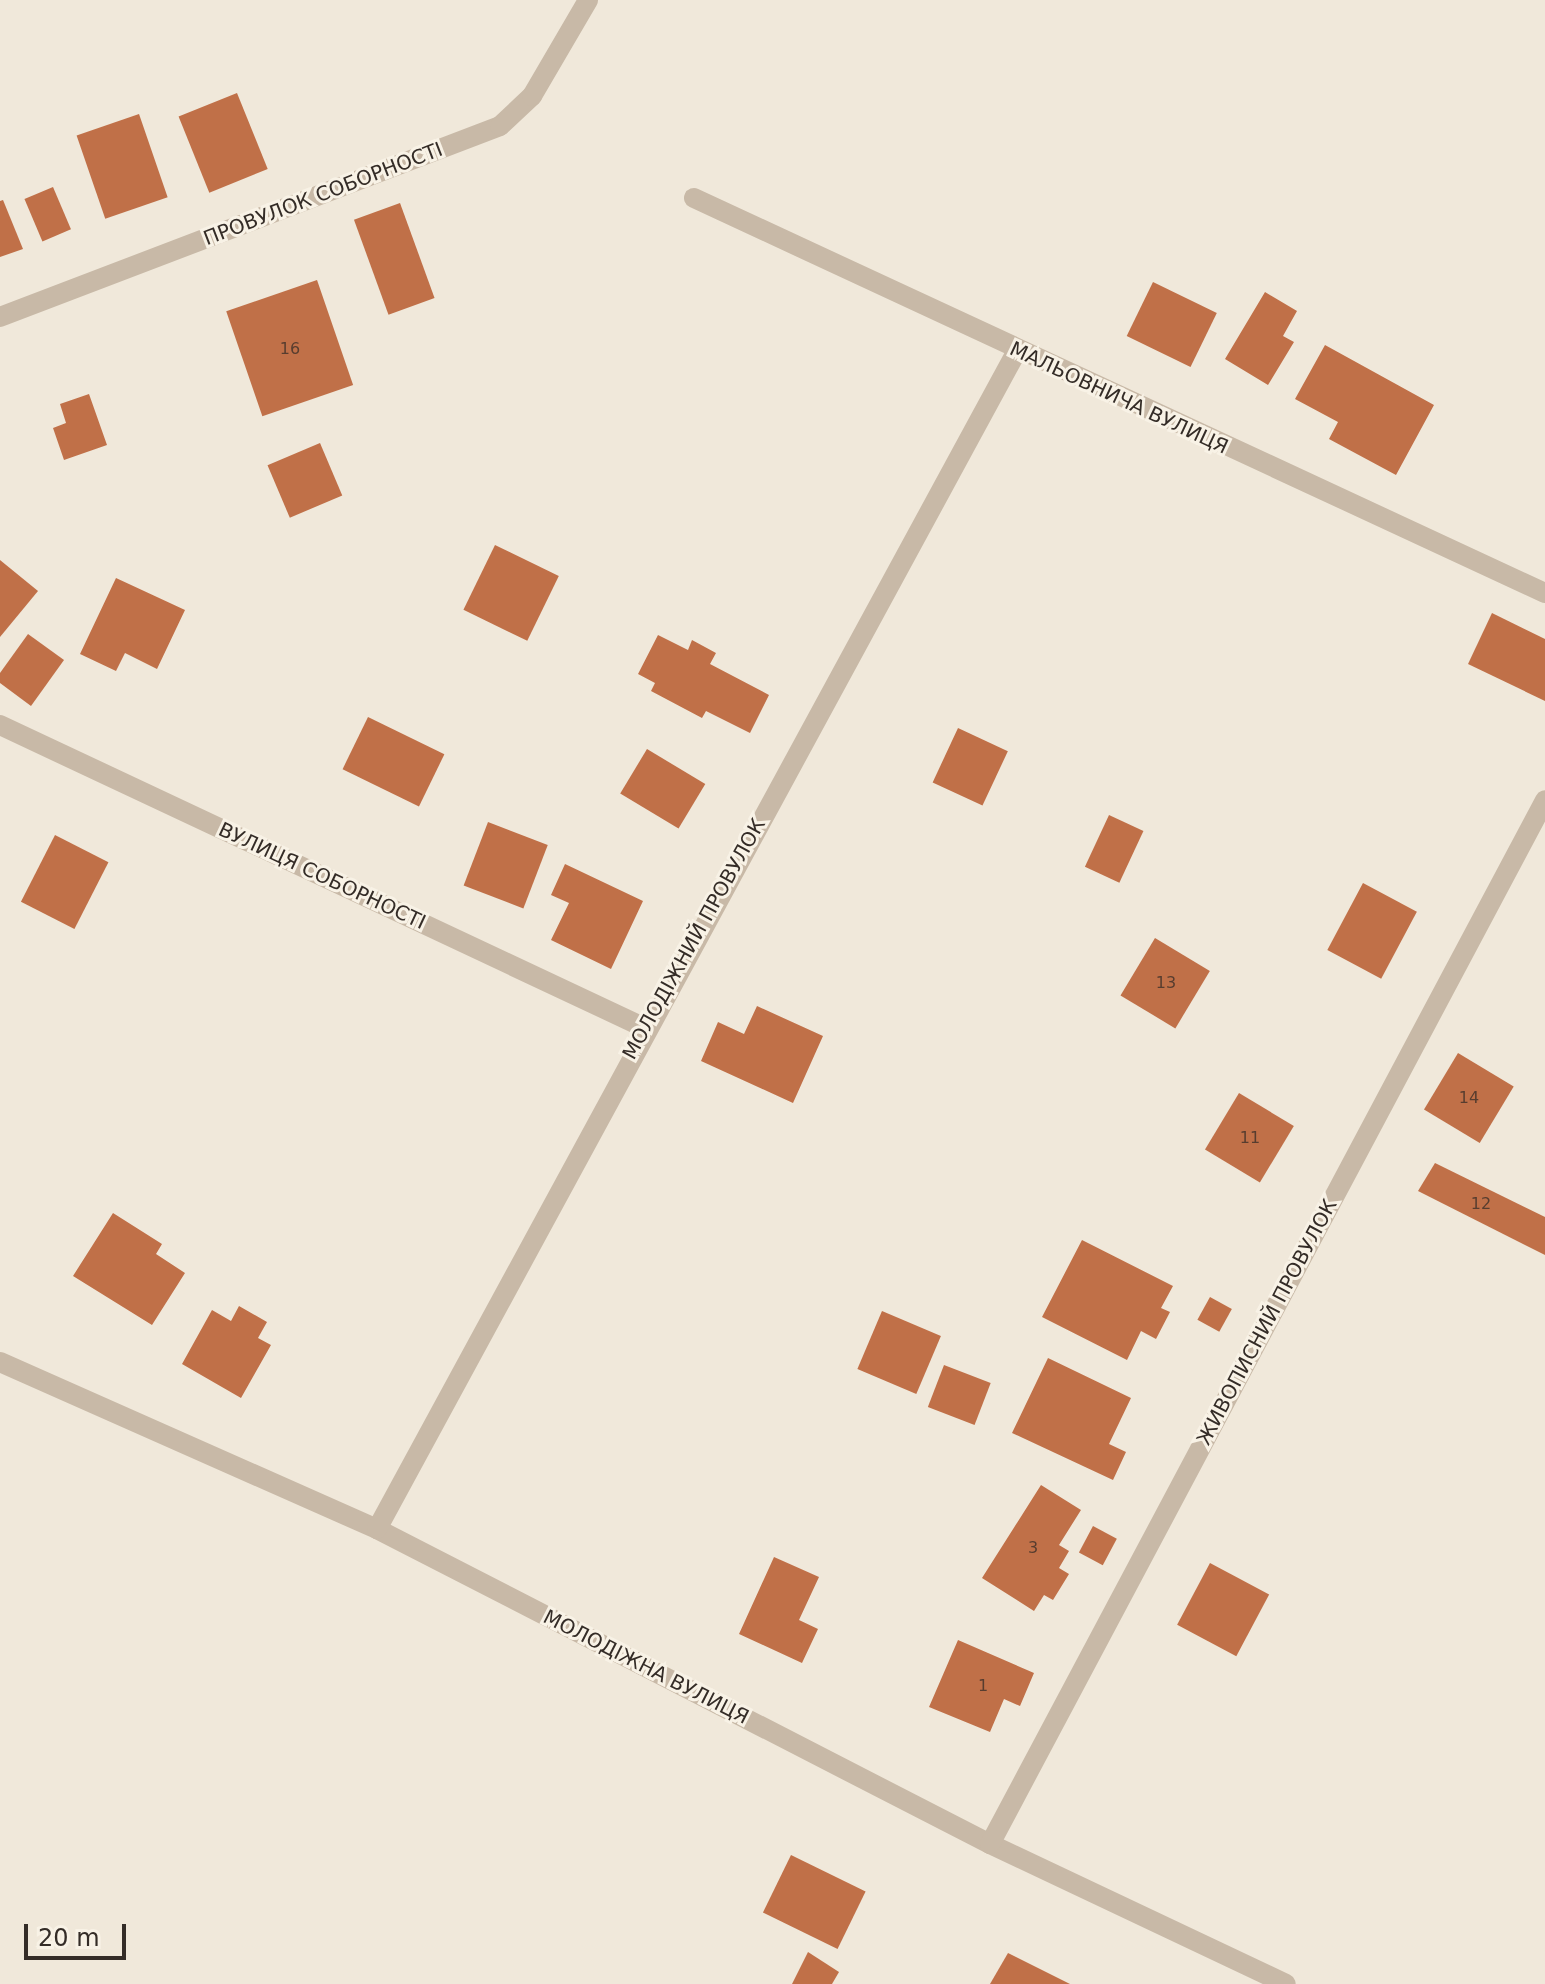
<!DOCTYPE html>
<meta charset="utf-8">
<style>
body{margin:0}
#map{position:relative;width:1545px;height:1984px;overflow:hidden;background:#f0e8da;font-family:"DejaVu Sans",sans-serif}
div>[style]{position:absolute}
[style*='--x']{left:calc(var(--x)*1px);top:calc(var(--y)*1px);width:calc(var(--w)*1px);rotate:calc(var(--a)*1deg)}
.building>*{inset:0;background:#c07048;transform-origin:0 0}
.minor>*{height:20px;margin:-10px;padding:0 10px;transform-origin:10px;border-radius:10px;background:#c8b9a7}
span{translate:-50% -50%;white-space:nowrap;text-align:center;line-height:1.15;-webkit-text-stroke:6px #f8f2e6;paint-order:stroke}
.number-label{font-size:16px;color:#573d2f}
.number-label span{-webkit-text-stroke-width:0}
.street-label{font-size:20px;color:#342c27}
.scale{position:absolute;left:24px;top:1924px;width:102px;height:36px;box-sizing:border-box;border:4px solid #342c27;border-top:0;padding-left:10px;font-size:24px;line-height:28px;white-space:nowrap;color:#342c27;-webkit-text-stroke:6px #f8f2e6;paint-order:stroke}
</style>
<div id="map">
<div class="building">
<div style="left:237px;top:93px;width:82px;height:63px;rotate:68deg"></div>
<div style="left:139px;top:114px;width:88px;height:66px;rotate:71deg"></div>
<div style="left:53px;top:187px;width:46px;height:31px;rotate:67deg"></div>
<div style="clip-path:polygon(3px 200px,23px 249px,0 257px,0 201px)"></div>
<div style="left:400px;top:203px;width:101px;height:49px;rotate:70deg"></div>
<div style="left:317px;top:280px;width:111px;height:96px;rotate:71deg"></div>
<div style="left:1153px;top:282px;width:71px;height:60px;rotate:26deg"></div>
<div style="clip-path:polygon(1265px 292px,1297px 311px,1283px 336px,1294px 342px,1268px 385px,1225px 359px)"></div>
<div style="clip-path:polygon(1325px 345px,1434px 405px,1396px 475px,1329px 439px,1338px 422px,1295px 399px)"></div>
<div style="clip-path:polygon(89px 394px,107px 445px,64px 460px,53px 428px,66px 423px,60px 404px)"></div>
<div style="left:320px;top:443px;width:57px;height:57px;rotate:67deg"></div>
<div style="left:495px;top:545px;width:71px;height:72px;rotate:26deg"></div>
<div style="clip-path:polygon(0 560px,38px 591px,0 637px)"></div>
<div style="clip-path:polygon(116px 578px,185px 610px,157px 669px,125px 653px,116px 671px,80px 654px)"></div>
<div style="clip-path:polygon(1492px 613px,1545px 639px,1545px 701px,1468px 664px)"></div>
<div style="clip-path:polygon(28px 634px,64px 660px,31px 706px,0 683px,0 673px)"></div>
<div style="clip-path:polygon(658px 635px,688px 650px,692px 640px,716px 653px,710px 664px,769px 695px,750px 733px,706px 711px,702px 718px,651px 691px,655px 683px,638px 674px)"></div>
<div style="left:368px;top:717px;width:85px;height:58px;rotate:26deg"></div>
<div style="left:958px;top:728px;width:55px;height:60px;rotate:25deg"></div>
<div style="left:647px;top:749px;width:68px;height:52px;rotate:31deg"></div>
<div style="left:1109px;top:815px;width:38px;height:57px;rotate:25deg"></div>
<div style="left:488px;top:822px;width:64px;height:68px;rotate:21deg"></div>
<div style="left:55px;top:835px;width:60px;height:75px;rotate:27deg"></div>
<div style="clip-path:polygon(565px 864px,643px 901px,611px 969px,551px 940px,569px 903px,551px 895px)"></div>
<div style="left:1363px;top:883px;width:61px;height:76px;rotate:28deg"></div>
<div style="left:1155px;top:938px;width:64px;height:67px;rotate:31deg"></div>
<div style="clip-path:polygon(757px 1006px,823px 1036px,793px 1103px,701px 1061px,718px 1022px,744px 1034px)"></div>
<div style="left:1458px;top:1053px;width:65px;height:66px;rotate:31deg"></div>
<div style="left:1239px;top:1093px;width:64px;height:66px;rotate:31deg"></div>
<div style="clip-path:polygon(1435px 1163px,1545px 1217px,1545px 1255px,1418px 1191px)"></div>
<div style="clip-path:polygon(113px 1213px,162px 1244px,156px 1254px,185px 1273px,152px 1325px,73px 1276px)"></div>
<div style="clip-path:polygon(1082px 1240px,1173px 1286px,1161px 1308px,1170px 1312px,1156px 1339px,1141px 1331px,1127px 1360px,1042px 1317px)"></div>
<div style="left:1210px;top:1297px;width:25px;height:26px;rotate:29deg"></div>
<div style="clip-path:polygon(239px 1306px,267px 1322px,258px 1338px,271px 1345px,241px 1398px,182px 1364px,212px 1310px,231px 1321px)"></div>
<div style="left:882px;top:1311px;width:64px;height:63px;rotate:23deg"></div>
<div style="clip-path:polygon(1048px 1358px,1131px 1398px,1109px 1444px,1126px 1452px,1113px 1480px,1012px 1433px)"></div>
<div style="left:944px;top:1365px;width:50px;height:45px;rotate:21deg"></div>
<div style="clip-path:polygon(1041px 1485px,1081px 1510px,1059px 1545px,1069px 1551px,1059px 1568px,1069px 1574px,1053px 1600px,1044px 1595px,1034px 1611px,982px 1578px)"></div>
<div style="left:1093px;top:1526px;width:27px;height:30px;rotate:28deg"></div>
<div style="clip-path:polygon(774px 1557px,819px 1577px,799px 1620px,818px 1629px,802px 1663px,739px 1634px)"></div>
<div style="left:1210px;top:1563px;width:67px;height:70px;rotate:28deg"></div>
<div style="clip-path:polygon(958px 1640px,1034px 1673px,1020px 1706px,1004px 1699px,990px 1732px,929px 1707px)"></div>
<div style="left:791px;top:1855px;width:83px;height:64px;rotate:26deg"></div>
<div style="clip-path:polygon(808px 1952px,839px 1972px,832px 1984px,792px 1984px)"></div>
<div style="clip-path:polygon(1008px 1953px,1070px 1984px,990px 1984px)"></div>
</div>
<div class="minor">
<div style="--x:694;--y:198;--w:938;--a:24.9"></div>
<div style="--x:0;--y:317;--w:535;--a:-20.91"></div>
<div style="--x:500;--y:126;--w:44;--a:-43.2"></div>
<div style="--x:532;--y:96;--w:111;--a:-59.7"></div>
<div style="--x:0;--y:725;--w:713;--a:25.16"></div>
<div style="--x:0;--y:1362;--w:412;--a:23.9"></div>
<div style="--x:377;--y:1529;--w:689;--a:27.2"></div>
<div style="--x:990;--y:1844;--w:327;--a:25.3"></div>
<div style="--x:377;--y:1529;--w:1341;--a:-61.49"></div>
<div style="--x:990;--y:1844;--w:1182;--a:-62"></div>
</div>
<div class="number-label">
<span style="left:290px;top:349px">16</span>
<span style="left:1166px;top:983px">13</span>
<span style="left:1469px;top:1098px">14</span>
<span style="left:1250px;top:1138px">11</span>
<span style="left:1481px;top:1204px">12</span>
<span style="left:1033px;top:1548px">3</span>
<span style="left:983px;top:1686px">1</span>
</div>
<div class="street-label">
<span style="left:323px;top:194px;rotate:-21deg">ПРОВУЛОК СОБОРНОСТІ</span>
<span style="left:1119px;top:398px;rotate:25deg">МАЛЬОВНИЧА ВУЛИЦЯ</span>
<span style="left:322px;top:876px;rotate:25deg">ВУЛИЦЯ СОБОРНОСТІ</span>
<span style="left:694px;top:939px;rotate:-61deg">МОЛОДІЖНИЙ ПРОВУЛОК</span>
<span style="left:1267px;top:1322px;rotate:-62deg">ЖИВОПИСНИЙ ПРОВУЛОК</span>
<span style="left:646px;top:1667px;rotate:27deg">МОЛОДІЖНА ВУЛИЦЯ</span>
</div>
<div class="scale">20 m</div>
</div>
